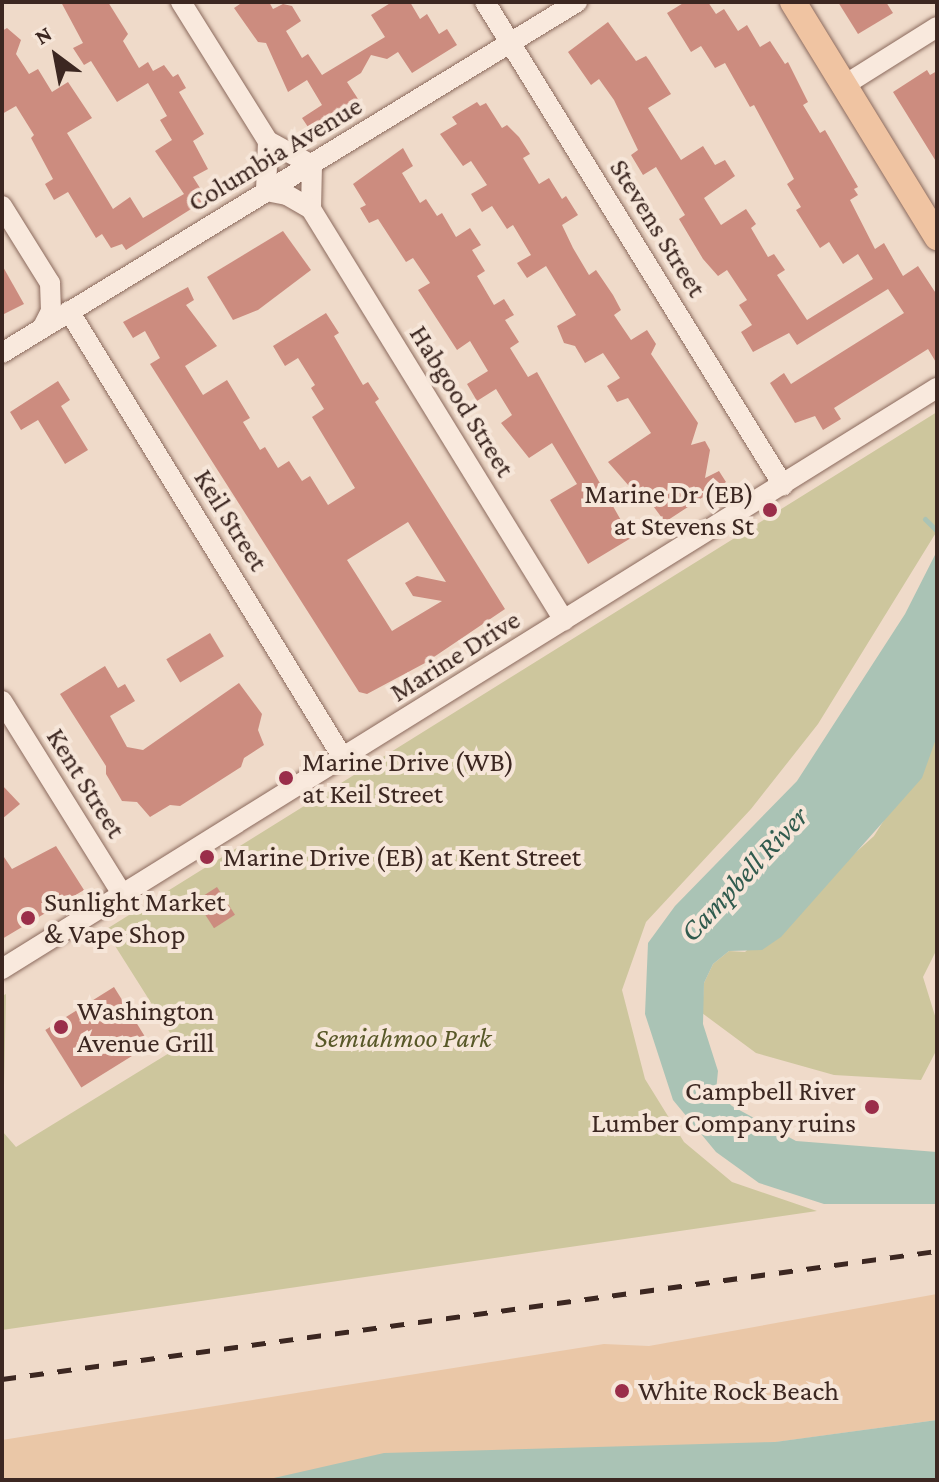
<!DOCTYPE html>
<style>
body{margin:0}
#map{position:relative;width:939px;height:1482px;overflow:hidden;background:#efdac9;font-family:"Crimson Pro",serif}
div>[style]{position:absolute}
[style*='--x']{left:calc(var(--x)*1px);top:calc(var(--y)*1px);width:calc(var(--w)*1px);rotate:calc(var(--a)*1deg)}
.green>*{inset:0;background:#cdc69d}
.sand>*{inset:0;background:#eac7a7}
.water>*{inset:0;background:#aac3b5}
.stream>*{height:5px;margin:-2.5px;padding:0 2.5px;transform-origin:2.5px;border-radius:2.5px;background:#aac3b5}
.building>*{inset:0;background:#cc8c7f;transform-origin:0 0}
.roads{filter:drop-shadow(0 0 2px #8b6a5d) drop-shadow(0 0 2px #8b6a5d)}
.minor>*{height:20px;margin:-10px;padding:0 10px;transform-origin:10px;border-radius:10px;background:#f9e9dd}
.major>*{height:26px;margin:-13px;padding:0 13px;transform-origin:13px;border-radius:13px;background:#f0c4a2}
.rail>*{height:5px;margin-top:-2.5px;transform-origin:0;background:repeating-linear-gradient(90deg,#3c2721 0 14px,transparent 0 28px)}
.dots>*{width:22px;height:22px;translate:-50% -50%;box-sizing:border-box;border:4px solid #f6e6d9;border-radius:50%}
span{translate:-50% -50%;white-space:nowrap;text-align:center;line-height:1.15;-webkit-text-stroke:8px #f6e6d9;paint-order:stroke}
.street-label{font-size:28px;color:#3c2721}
.poi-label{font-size:28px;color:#3c2721}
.right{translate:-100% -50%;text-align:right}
.left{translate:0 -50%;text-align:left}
.park-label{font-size:28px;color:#585828;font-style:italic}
.water-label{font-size:30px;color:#305b4e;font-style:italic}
.frame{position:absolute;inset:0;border:4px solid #3c2721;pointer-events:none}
.north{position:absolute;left:16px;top:16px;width:80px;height:80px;-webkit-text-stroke:6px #f6e6d9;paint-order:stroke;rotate:328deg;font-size:22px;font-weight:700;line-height:32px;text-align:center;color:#3c2721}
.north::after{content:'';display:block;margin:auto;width:28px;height:36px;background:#3c2721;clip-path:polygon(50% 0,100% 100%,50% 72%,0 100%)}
</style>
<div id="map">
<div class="green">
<div style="clip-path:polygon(937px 412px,937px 531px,818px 724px,751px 809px,646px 922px,622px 990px,645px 1079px,684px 1142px,732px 1182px,817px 1211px,2px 1330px,2px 996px,6px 994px,3px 1132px,16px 1147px,179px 1047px,105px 930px)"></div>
<div style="clip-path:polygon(937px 736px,937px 949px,923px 977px,936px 1019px,935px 1053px,921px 1080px,834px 1075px,756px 1053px,702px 1013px,704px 983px,713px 964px,729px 951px,745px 952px,874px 836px)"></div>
</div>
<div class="sand">
<div style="clip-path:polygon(937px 1294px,937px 1420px,776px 1442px,265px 1480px,2px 1480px,2px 1440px,604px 1344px,649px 1346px)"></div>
</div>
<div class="water">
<div style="clip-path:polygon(937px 551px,937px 736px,922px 778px,781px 937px,762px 950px,729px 951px,713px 964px,704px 983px,703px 1024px,718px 1071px,716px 1091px,732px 1106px,796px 1141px,937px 1152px,937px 1204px,824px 1204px,759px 1183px,716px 1152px,673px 1100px,645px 1014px,648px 943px,675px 906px,797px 781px,905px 614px)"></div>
<div style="clip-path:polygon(937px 1420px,937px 1480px,265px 1480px,384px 1453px,775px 1442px)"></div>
</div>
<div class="stream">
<div style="--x:925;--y:519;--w:17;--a:45"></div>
</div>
<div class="building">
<div style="clip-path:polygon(61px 2px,108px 2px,128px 34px,123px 41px,139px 68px,148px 62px,153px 71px,164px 65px,173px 77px,178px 74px,186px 88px,179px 92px,204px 134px,193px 141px,208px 169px,193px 177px,207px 199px,126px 250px,122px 244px,111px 248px,102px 234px,96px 238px,68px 192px,54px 200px,45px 184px,53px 179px,31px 138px,34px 135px,16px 106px,2px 114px,2px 31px,7px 28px,21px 40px,16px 54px,29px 74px,38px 69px,52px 92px,68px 82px,92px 118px,67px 133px,113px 209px,130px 197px,143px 218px,184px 194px,155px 151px,172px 140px,160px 120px,167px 116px,148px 83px,117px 102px,91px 61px,84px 65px,73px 48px,83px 43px)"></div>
<div style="clip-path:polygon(243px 2px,269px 2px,273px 9px,283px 4px,292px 6px,301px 21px,286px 31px,302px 58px,308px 54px,322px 75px,385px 37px,371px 15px,392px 2px,410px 2px,420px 19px,427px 14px,439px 34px,447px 29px,457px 45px,412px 73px,398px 52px,387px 59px,371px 55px,361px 73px,347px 82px,360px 102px,310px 130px,302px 118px,322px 105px,307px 80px,288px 92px,266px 43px,258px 42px,234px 8px)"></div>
<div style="clip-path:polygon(685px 2px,708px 2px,716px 14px,724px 9px,738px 31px,747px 25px,760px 47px,770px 41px,785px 64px,788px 62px,808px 102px,803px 105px,820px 133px,825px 130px,858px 187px,854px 189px,858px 195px,850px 200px,875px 249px,884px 243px,903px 276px,918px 266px,937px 295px,937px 364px,928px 349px,834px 408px,841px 419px,823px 430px,815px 416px,795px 423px,770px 383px,784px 373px,791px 384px,904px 313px,888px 289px,797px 345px,789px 333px,753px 352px,741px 332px,752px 325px,739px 305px,747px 300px,727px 270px,718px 276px,703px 259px,679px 219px,685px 215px,656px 167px,643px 175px,631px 155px,638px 150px,614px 100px,599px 79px,591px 85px,568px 52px,608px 22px,636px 61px,646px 56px,649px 60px,671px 94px,648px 108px,681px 160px,703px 146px,715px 165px,725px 160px,735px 176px,704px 198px,721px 225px,746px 209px,756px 224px,751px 228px,768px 257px,774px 254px,785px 270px,777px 275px,807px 320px,873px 279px,858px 254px,843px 264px,829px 242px,820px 248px,796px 210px,801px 207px,787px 184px,794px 179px,754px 105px,750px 107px,725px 63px,715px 68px,701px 46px,691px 52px,667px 13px)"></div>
<div style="clip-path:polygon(838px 2px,886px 2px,893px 13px,858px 34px)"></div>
<div style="clip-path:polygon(927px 70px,930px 75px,937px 71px,937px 163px,893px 92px)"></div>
<div style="clip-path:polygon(477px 102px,480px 106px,486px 103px,502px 128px,507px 125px,519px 137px,530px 154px,523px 158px,539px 184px,549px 178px,562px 199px,566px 196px,578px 215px,562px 225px,573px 248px,589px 275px,596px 270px,613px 295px,621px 310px,614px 315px,631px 340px,647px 330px,656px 344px,651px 354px,698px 423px,691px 445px,705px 441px,710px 450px,705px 478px,719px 471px,726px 482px,665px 522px,645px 495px,636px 494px,608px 462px,651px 433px,628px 398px,617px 402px,607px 386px,620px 378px,603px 353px,585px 363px,575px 346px,564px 343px,557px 326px,576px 315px,546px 266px,527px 278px,517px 263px,531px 255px,513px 225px,507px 229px,492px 206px,482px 212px,471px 194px,487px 185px,471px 161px,463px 166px,440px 134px,457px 124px,452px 117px)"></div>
<div style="clip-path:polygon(403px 148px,413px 166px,402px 173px,420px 203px,426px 199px,437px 216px,442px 213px,456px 237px,470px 228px,481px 245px,472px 250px,485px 271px,477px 276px,494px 305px,504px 299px,514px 315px,505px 320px,519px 342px,510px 348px,528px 377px,537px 372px,631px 538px,588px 564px,550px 500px,577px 484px,552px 443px,529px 458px,501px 423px,512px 415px,496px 389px,477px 401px,467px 384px,488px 371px,470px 341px,457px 350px,418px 290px,430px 283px,413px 258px,406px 262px,378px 219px,369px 223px,360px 208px,366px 205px,353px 184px)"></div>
<div style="clip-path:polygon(283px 231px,311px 270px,258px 310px,233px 320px,207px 277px)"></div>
<div style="clip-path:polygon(2px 265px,24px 304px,2px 315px)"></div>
<div style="clip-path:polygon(evenodd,188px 287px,194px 300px,186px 305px,217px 346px,185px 366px,203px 395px,227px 380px,250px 418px,243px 422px,260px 450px,265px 447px,278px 468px,289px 461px,302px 481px,310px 476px,328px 505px,355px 488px,312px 417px,324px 409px,311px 388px,315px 385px,298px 358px,285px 366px,273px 346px,326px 313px,339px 333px,334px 336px,363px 385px,368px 382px,379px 399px,375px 402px,505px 609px,425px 663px,367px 694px,359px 692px,150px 364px,160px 358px,145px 331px,133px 338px,123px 322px,188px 287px,408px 522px,446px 582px,417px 576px,405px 583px,413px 596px,442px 601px,392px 631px,347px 560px,408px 522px)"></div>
<div style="clip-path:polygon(58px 381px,70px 400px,61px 406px,88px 450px,65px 464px,38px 420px,21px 430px,10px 412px)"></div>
<div style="left:210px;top:633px;width:27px;height:51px;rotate:59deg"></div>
<div style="clip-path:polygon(105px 666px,118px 688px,125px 684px,135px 701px,110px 716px,127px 747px,143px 750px,239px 683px,262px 714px,258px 730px,264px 745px,244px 758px,241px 767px,180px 806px,170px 805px,150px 817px,137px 802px,122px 801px,106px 774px,106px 766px,60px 694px)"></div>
<div style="clip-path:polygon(2px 785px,20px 804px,2px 819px)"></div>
<div style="clip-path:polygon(56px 846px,84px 890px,2px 939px,2px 854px,12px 869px)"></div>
<div style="left:217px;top:887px;width:33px;height:25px;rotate:57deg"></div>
<div style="left:114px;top:987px;width:68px;height:81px;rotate:58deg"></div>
</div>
<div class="roads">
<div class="minor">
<div style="--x:181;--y:2;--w:164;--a:58"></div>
<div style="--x:268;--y:141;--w:50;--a:28.6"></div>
<div style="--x:485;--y:2;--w:568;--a:58.33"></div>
<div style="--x:843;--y:86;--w:111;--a:-32.1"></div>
<div style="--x:312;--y:165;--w:44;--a:91.3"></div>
<div style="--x:311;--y:209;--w:483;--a:58.4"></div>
<div style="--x:266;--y:191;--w:50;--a:-87.7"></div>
<div style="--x:266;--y:191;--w:21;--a:11"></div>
<div style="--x:287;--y:195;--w:28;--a:30"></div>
<div style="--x:2;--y:206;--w:91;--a:58.1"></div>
<div style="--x:50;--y:283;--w:28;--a:88"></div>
<div style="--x:51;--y:311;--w:18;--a:117"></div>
<div style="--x:69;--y:311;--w:524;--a:58.49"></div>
<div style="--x:2;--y:353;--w:674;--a:-31.4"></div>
<div style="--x:2;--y:701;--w:227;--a:58.1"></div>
<div style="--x:2;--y:969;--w:1101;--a:-31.86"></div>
</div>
<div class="major">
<div style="--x:793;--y:2;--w:276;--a:58.5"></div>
</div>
</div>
<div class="rail">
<div style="--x:2;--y:1379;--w:944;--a:-7.8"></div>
</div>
<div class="dots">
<div style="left:770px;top:510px;background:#9a2e4a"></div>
<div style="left:286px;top:778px;background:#9a2e4a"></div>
<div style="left:207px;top:857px;background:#9a2e4a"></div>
<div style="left:28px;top:918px;background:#9a2e4a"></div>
<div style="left:61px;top:1027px;background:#9a2e4a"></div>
<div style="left:872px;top:1107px;background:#9a2e4a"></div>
<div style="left:622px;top:1391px;background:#9a2e4a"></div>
</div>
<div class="street-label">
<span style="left:275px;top:154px;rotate:-31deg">Columbia Avenue</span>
<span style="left:658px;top:228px;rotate:58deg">Stevens Street</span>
<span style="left:462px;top:401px;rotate:58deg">Habgood Street</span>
<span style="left:231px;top:520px;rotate:58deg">Keil Street</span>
<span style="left:455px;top:656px;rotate:-32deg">Marine Drive</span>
<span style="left:86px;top:783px;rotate:58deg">Kent Street</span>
</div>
<div class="poi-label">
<span class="right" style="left:754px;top:510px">Marine Dr (EB)<br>at Stevens St</span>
<span class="left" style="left:302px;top:778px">Marine Drive (WB)<br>at Keil Street</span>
<span class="left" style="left:223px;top:857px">Marine Drive (EB) at Kent Street</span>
<span class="left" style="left:44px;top:918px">Sunlight Market<br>&amp; Vape Shop</span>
<span class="left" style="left:77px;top:1027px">Washington<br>Avenue Grill</span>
<span class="right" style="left:856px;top:1107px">Campbell River<br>Lumber Company ruins</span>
<span class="left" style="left:638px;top:1391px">White Rock Beach</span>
</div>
<div class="park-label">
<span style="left:403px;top:1038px">Semiahmoo Park</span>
</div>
<div class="water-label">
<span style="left:744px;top:874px;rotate:-47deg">Campbell River</span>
</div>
<div class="frame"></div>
<div class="north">N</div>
</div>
